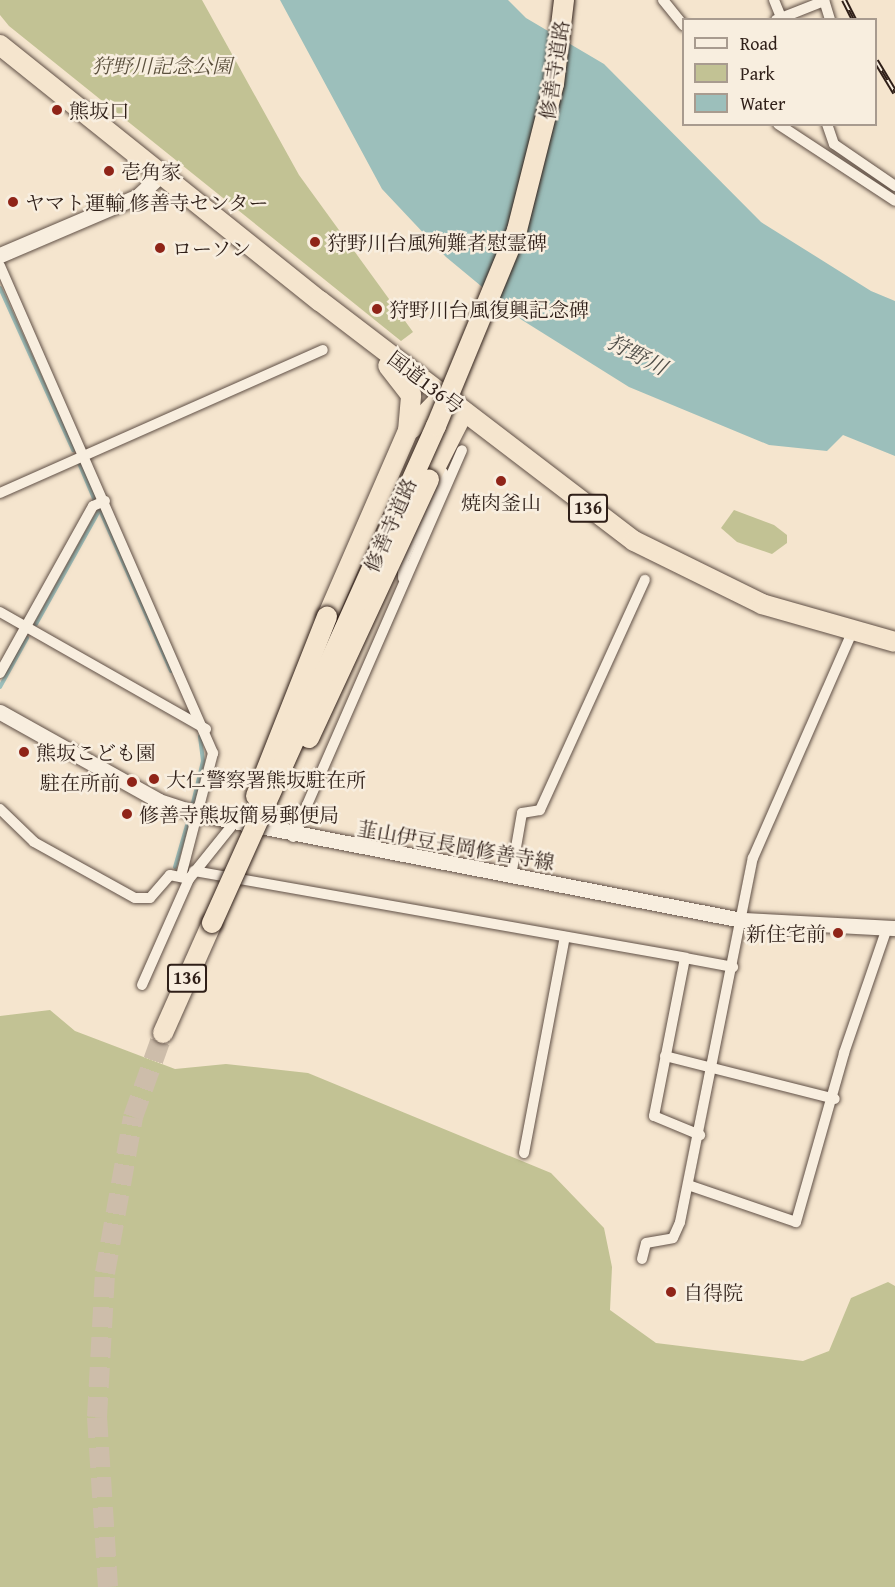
<!DOCTYPE html>
<meta charset="utf-8">
<style>
body{margin:0}
#map{position:relative;width:895px;height:1587px;overflow:hidden;background:#f5e5ce;font-family:"Gentium Book Plus","Noto Serif JP",serif}
div>[style]{position:absolute}
[style*='--x']{left:calc(var(--x)*1px);top:calc(var(--y)*1px);width:calc(var(--w)*1px);rotate:calc(var(--a)*1deg)}
.green>*{inset:0;background:#c2c294}
.water>*{inset:0;background:#9cbfbb}
.stream>*{height:4px;margin:-2px;padding:0 2px;transform-origin:2px;border-radius:2px;background:#9cbfbb}
.highway-tunnel>*{height:20px;margin-top:-10px;transform-origin:0;background:repeating-linear-gradient(90deg,#cdbdaa 0 20px,transparent 0 30px)}
.roads{filter:drop-shadow(0 0 2px #605046) drop-shadow(0 0 2px #605046)}
.street>*{height:10px;margin:-5px;padding:0 5px;transform-origin:5px;border-radius:5px;background:#f8eedf}
.secondary>*{height:15px;margin:-7.5px;padding:0 7.5px;transform-origin:7.5px;border-radius:7.5px;background:#f8eedf}
.highway>*{height:20px;margin:-10px;padding:0 10px;transform-origin:10px;border-radius:10px;background:#f5e5ce}
.rail>*{height:6px;margin-top:-3px;transform-origin:0;background:repeating-linear-gradient(90deg,#f8eedf 0 11px,#2f1f18 0 22px);box-sizing:border-box;border-block:2px solid #2f1f18}
.bridges{filter:drop-shadow(0 0 2px #2f1f18) drop-shadow(0 0 2px #2f1f18)}
.highway-bridge>*{height:20px;margin:-10px;padding:0 10px;transform-origin:10px;border-radius:10px;background:#f5e5ce}
.dots>*{width:16px;height:16px;translate:-50% -50%;box-sizing:border-box;border:3px solid #f8eedf;border-radius:50%}
span{translate:-50% -50%;white-space:nowrap;text-align:center;line-height:1.15;-webkit-text-stroke:5px #f8eedf;paint-order:stroke}
.shield-label span{padding:2px 4px;background:#f8eedf;border:2px solid;border-radius:4px;-webkit-text-stroke-width:0}
.shield-label{font-size:18px;color:#2f1f18;font-weight:700}
.park-label{font-size:20px;color:#5b503d;font-style:italic}
.street-label{font-size:20px;color:#2f1f18}
.poi-label{font-size:20px;color:#2f1f18}
.left{translate:0 -50%;text-align:left}
.right{translate:-100% -50%;text-align:right}
.water-label{font-size:21px;color:#504f49;font-style:italic}
.legend{position:absolute;left:682px;top:18px;width:195px;height:108px;box-sizing:border-box;background:#f8eedf;border:2px solid #a89b8f;margin:0;padding:8px 10px;list-style:none;font-size:18px;color:#2f1f18}
.legend li{display:flex;align-items:center;gap:12px;height:30px}
.legend b{width:30px;border:2px solid #a89b8f}
</style>
<div id="map">
<div class="green">
<div style="clip-path:polygon(0 0,202px 0,299px 175px,413px 332px,401px 341px,9px 26px,0 15px)"></div>
<div style="clip-path:polygon(734px 510px,774px 525px,787px 535px,787px 543px,772px 554px,737px 542px,721px 528px)"></div>
<div style="clip-path:polygon(50px 1010px,75px 1031px,175px 1069px,226px 1064px,308px 1073px,551px 1173px,604px 1228px,612px 1267px,610px 1310px,656px 1343px,803px 1361px,829px 1351px,851px 1298px,888px 1282px,895px 1286px,895px 1587px,0 1587px,0 1016px)"></div>
</div>
<div class="water">
<div style="clip-path:polygon(280px 0,508px 0,526px 18px,604px 64px,761px 222px,871px 291px,895px 301px,895px 456px,843px 435px,827px 451px,769px 445px,629px 387px,522px 320px,446px 257px,382px 189px)"></div>
</div>
<div class="stream">
<div style="--x:0;--y:288;--w:178;--a:65.7"></div>
<div style="--x:79;--y:463;--w:39;--a:67"></div>
<div style="--x:100;--y:510;--w:176;--a:66.2"></div>
<div style="--x:36;--y:624;--w:129;--a:-60.9"></div>
<div style="--x:0;--y:687;--w:56;--a:-61.1"></div>
<div style="--x:193;--y:803;--w:43;--a:-76.6"></div>
<div style="--x:203;--y:761;--w:25;--a:-97"></div>
<div style="--x:175;--y:867;--w:47;--a:-73.9"></div>
</div>
<div class="highway-tunnel">
<div style="--x:108;--y:1587;--w:170;--a:-93.7"></div>
<div style="--x:97;--y:1417;--w:144;--a:-86.8"></div>
<div style="--x:105;--y:1273;--w:158;--a:-79.8"></div>
<div style="--x:133;--y:1117;--w:89;--a:-70.3"></div>
</div>
<div class="roads">
<div class="street">
<div style="--x:663;--y:0;--w:33;--a:51"></div>
<div style="--x:774;--y:0;--w:18;--a:68"></div>
<div style="--x:824;--y:0;--w:21;--a:73"></div>
<div style="--x:776;--y:20;--w:52;--a:-21.6"></div>
<div style="--x:778;--y:124;--w:140;--a:33.3"></div>
<div style="--x:827;--y:124;--w:21;--a:71"></div>
<div style="--x:834;--y:144;--w:74;--a:34.5"></div>
<div style="--x:0;--y:266;--w:532;--a:66.38"></div>
<div style="--x:213;--y:753;--w:127;--a:104.6"></div>
<div style="--x:0;--y:493;--w:353;--a:-23.9"></div>
<div style="--x:403;--y:578;--w:17;--a:-90"></div>
<div style="--x:403;--y:561;--w:97;--a:-65.6"></div>
<div style="--x:0;--y:612;--w:237;--a:29.6"></div>
<div style="--x:0;--y:673;--w:191;--a:-60.9"></div>
<div style="--x:93;--y:506;--w:13;--a:-23"></div>
<div style="--x:0;--y:809;--w:47;--a:44.1"></div>
<div style="--x:34;--y:842;--w:115;--a:29"></div>
<div style="--x:135;--y:898;--w:15;--a:0"></div>
<div style="--x:150;--y:898;--w:30;--a:-49"></div>
<div style="--x:170;--y:875;--w:19;--a:12"></div>
<div style="--x:293;--y:837;--w:422;--a:-66.4"></div>
<div style="--x:194;--y:871;--w:499;--a:10"></div>
<div style="--x:685;--y:958;--w:161;--a:101.1"></div>
<div style="--x:654;--y:1116;--w:50;--a:22.4"></div>
<div style="--x:511;--y:876;--w:64;--a:-80.1"></div>
<div style="--x:522;--y:813;--w:18;--a:-9"></div>
<div style="--x:540;--y:810;--w:253;--a:-65.5"></div>
<div style="--x:685;--y:958;--w:49;--a:10.6"></div>
<div style="--x:142;--y:985;--w:116;--a:-66.1"></div>
<div style="--x:189;--y:879;--w:72;--a:-51.2"></div>
<div style="--x:665;--y:1056;--w:175;--a:14.2"></div>
<div style="--x:524;--y:1153;--w:220;--a:-79.3"></div>
<div style="--x:691;--y:1186;--w:111;--a:18.9"></div>
<div style="--x:796;--y:1222;--w:176;--a:-74.1"></div>
<div style="--x:844;--y:1053;--w:132;--a:-71"></div>
<div style="--x:642;--y:1259;--w:16;--a:-76"></div>
<div style="--x:646;--y:1243;--w:27;--a:-10"></div>
<div style="--x:673;--y:1238;--w:17;--a:-66"></div>
<div style="--x:680;--y:1222;--w:371;--a:-78.7"></div>
<div style="--x:753;--y:858;--w:247;--a:-66.3"></div>
</div>
<div class="secondary">
<div style="--x:0;--y:255;--w:150;--a:-23.1"></div>
<div style="--x:138;--y:196;--w:33;--a:-43"></div>
<div style="--x:0;--y:712;--w:182;--a:29.2"></div>
<div style="--x:159;--y:801;--w:41;--a:18.4"></div>
<div style="--x:198;--y:814;--w:554;--a:11.03"></div>
<div style="--x:742;--y:920;--w:153;--a:3"></div>
</div>
<div class="highway">
<div style="--x:0;--y:45;--w:410;--a:38.7"></div>
<div style="--x:320;--y:301;--w:395;--a:37.4"></div>
<div style="--x:634;--y:541;--w:143;--a:26.2"></div>
<div style="--x:762;--y:604;--w:138;--a:15.9"></div>
<div style="--x:411;--y:429;--w:47;--a:-45.9"></div>
<div style="--x:429;--y:480;--w:77;--a:-63.1"></div>
<div style="--x:327;--y:617;--w:203;--a:-66.5"></div>
<div style="--x:408;--y:431;--w:36;--a:-85"></div>
<div style="--x:411;--y:395;--w:37;--a:-128"></div>
<div style="--x:163;--y:1033;--w:120;--a:-66"></div>
</div>
</div>
<div class="rail">
<div style="--x:844;--y:0;--w:22;--a:63"></div>
<div style="--x:876;--y:61;--w:37;--a:59"></div>
</div>
<div class="bridges">
<div class="highway-bridge">
<div style="--x:309;--y:738;--w:285;--a:-65.1"></div>
<div style="--x:256;--y:796;--w:193;--a:-68.4"></div>
<div style="--x:212;--y:923;--w:545;--a:-65.74"></div>
<div style="--x:436;--y:426;--w:212;--a:-67.5"></div>
<div style="--x:517;--y:230;--w:151;--a:-75.8"></div>
<div style="--x:554;--y:84;--w:85;--a:-83.2"></div>
</div>
</div>
<div class="dots">
<div style="left:57px;top:110px;background:#8f2418"></div>
<div style="left:109px;top:171px;background:#8f2418"></div>
<div style="left:13px;top:202px;background:#8f2418"></div>
<div style="left:315px;top:242px;background:#8f2418"></div>
<div style="left:160px;top:248px;background:#8f2418"></div>
<div style="left:377px;top:309px;background:#8f2418"></div>
<div style="left:501px;top:481px;background:#8f2418"></div>
<div style="left:24px;top:752px;background:#8f2418"></div>
<div style="left:154px;top:779px;background:#8f2418"></div>
<div style="left:132px;top:782px;background:#8f2418"></div>
<div style="left:127px;top:814px;background:#8f2418"></div>
<div style="left:838px;top:933px;background:#8f2418"></div>
<div style="left:671px;top:1292px;background:#8f2418"></div>
</div>
<div class="shield-label">
<span style="left:588px;top:508px">136</span>
<span style="left:187px;top:978px">136</span>
</div>
<div class="park-label">
<span style="left:162px;top:65px">狩野川記念公園</span>
</div>
<div class="street-label">
<span style="left:554px;top:70px;rotate:-81deg">修善寺道路</span>
<span style="left:426px;top:382px;rotate:37deg">国道136号</span>
<span style="left:390px;top:525px;rotate:-66deg">修善寺道路</span>
<span style="left:456px;top:845px;rotate:10deg">韮山伊豆長岡修善寺線</span>
</div>
<div class="poi-label">
<span class="left" style="left:69px;top:110px">熊坂口</span>
<span class="left" style="left:121px;top:171px">壱角家</span>
<span class="left" style="left:25px;top:202px">ヤマト運輸 修善寺センター</span>
<span class="left" style="left:327px;top:242px">狩野川台風殉難者慰霊碑</span>
<span class="left" style="left:172px;top:248px">ローソン</span>
<span class="left" style="left:389px;top:309px">狩野川台風復興記念碑</span>
<span style="left:501px;top:502px">焼肉釜山</span>
<span class="left" style="left:36px;top:752px">熊坂こども園</span>
<span class="left" style="left:166px;top:779px">大仁警察署熊坂駐在所</span>
<span class="right" style="left:120px;top:782px">駐在所前</span>
<span class="left" style="left:139px;top:814px">修善寺熊坂簡易郵便局</span>
<span class="right" style="left:826px;top:933px">新住宅前</span>
<span class="left" style="left:683px;top:1292px">自得院</span>
</div>
<div class="water-label">
<span style="left:637px;top:355px;rotate:27deg">狩野川</span>
</div>
<ul class="legend">
<li><b style="height:8px;background:#f8eedf"></b>Road</li>
<li><b style="height:16px;background:#c2c294"></b>Park</li>
<li><b style="height:16px;background:#9cbfbb"></b>Water</li>
</ul>
</div>
